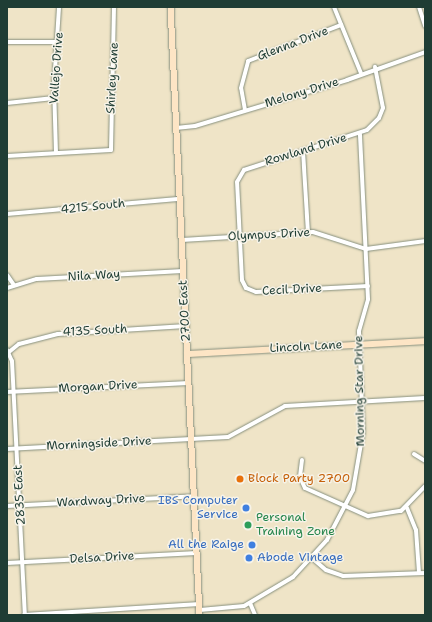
<!DOCTYPE html>
<style>
body{margin:0}
#map{position:relative;width:432px;height:622px;overflow:hidden;background:#efe4c7;font-family:"Shantell Sans",sans-serif}
div>[style]{position:absolute}
[style*='--x']{left:calc(var(--x)*1px);top:calc(var(--y)*1px);width:calc(var(--w)*1px);rotate:calc(var(--a)*1deg)}
.roads{filter:drop-shadow(0 0 1px #87907e) drop-shadow(0 0 1px #87907e)}
.street>*{height:4px;margin:-2px;padding:0 2px;transform-origin:2px;border-radius:2px;background:#fff}
.secondary>*{height:5.5px;margin:-2.75px;padding:0 2.75px;transform-origin:2.75px;border-radius:2.75px;background:#fde5c5}
.dots>*{width:11px;height:11px;translate:-50% -50%;box-sizing:border-box;border:2px solid #f7f3e8;border-radius:50%}
span{translate:-50% -50%;white-space:nowrap;text-align:center;line-height:1.15;-webkit-text-stroke:3px #f7f3e8;paint-order:stroke}
.street-label{font-size:12px;color:#1f3d34}
.food-label{font-size:12px;color:#c56008}
.left{translate:0 -50%;text-align:left}
.shop-label{font-size:12px;color:#366cbe}
.right{translate:-100% -50%;text-align:right}
.leisure-label{font-size:12px;color:#27864d}
.frame{position:absolute;inset:0;border:8px solid #1f3d34;pointer-events:none}
</style>
<div id="map">
<div class="roads">
<div class="street">
<div style="--x:334;--y:7;--w:71;--a:67.8"></div>
<div style="--x:419;--y:7;--w:20;--a:72"></div>
<div style="--x:7;--y:42;--w:52;--a:0"></div>
<div style="--x:7;--y:103;--w:47;--a:-6.1"></div>
<div style="--x:245;--y:110;--w:22;--a:-100"></div>
<div style="--x:241;--y:88;--w:28;--a:-75"></div>
<div style="--x:248;--y:61;--w:100;--a:-21.2"></div>
<div style="--x:176;--y:128;--w:19;--a:-6"></div>
<div style="--x:195;--y:126;--w:159;--a:-16.8"></div>
<div style="--x:347;--y:80;--w:83;--a:-19.7"></div>
<div style="--x:303;--y:151;--w:81;--a:86.5"></div>
<div style="--x:56;--y:153;--w:68;--a:-91.7"></div>
<div style="--x:54;--y:85;--w:78;--a:-86.3"></div>
<div style="--x:7;--y:156;--w:104;--a:-3.3"></div>
<div style="--x:111;--y:150;--w:143;--a:-88.8"></div>
<div style="--x:7;--y:214;--w:174;--a:-5"></div>
<div style="--x:182;--y:240;--w:131;--a:-3.5"></div>
<div style="--x:313;--y:232;--w:56;--a:17.8"></div>
<div style="--x:366;--y:249;--w:60;--a:-7.7"></div>
<div style="--x:7;--y:275;--w:12;--a:55"></div>
<div style="--x:368;--y:286;--w:112;--a:176.9"></div>
<div style="--x:256;--y:292;--w:11;--a:-158"></div>
<div style="--x:246;--y:288;--w:9;--a:-117"></div>
<div style="--x:242;--y:280;--w:98;--a:-92.9"></div>
<div style="--x:237;--y:182;--w:14;--a:-60"></div>
<div style="--x:244;--y:170;--w:129;--a:-18"></div>
<div style="--x:367;--y:130;--w:17;--a:-45"></div>
<div style="--x:379;--y:118;--w:11;--a:-68"></div>
<div style="--x:383;--y:108;--w:42;--a:-101"></div>
<div style="--x:7;--y:288;--w:31;--a:-17"></div>
<div style="--x:37;--y:279;--w:146;--a:-3.1"></div>
<div style="--x:7;--y:350;--w:12;--a:66"></div>
<div style="--x:12;--y:361;--w:254;--a:87.1"></div>
<div style="--x:9;--y:352;--w:13;--a:-39"></div>
<div style="--x:19;--y:344;--w:40;--a:-14.4"></div>
<div style="--x:58;--y:334;--w:128;--a:-3.6"></div>
<div style="--x:7;--y:392;--w:182;--a:-2.8"></div>
<div style="--x:7;--y:449;--w:221;--a:-3.1"></div>
<div style="--x:228;--y:437;--w:65;--a:-28.5"></div>
<div style="--x:285;--y:406;--w:140;--a:-3.3"></div>
<div style="--x:414;--y:454;--w:13;--a:32"></div>
<div style="--x:302;--y:460;--w:17;--a:97"></div>
<div style="--x:300;--y:477;--w:12;--a:66"></div>
<div style="--x:305;--y:488;--w:69;--a:24"></div>
<div style="--x:368;--y:516;--w:33;--a:-9"></div>
<div style="--x:401;--y:511;--w:35;--a:-46"></div>
<div style="--x:7;--y:506;--w:188;--a:-3"></div>
<div style="--x:407;--y:508;--w:24;--a:68"></div>
<div style="--x:416;--y:530;--w:43;--a:86"></div>
<div style="--x:312;--y:558;--w:18;--a:41"></div>
<div style="--x:326;--y:570;--w:18;--a:19"></div>
<div style="--x:343;--y:576;--w:82;--a:-2.1"></div>
<div style="--x:7;--y:563;--w:190;--a:-3"></div>
<div style="--x:250;--y:603;--w:13;--a:67"></div>
<div style="--x:200;--y:610;--w:44;--a:-5.2"></div>
<div style="--x:244;--y:606;--w:57;--a:-30.6"></div>
<div style="--x:293;--y:577;--w:50;--a:-47.4"></div>
<div style="--x:327;--y:540;--w:56;--a:-62.5"></div>
<div style="--x:353;--y:490;--w:59;--a:-80.2"></div>
<div style="--x:363;--y:432;--w:101;--a:-92.3"></div>
<div style="--x:359;--y:331;--w:33;--a:-74"></div>
<div style="--x:368;--y:299;--w:165;--a:-92.8"></div>
<div style="--x:24;--y:615;--w:176;--a:-3.6"></div>
</div>
<div class="secondary">
<div style="--x:171;--y:7;--w:609;--a:87.27"></div>
<div style="--x:187;--y:354;--w:238;--a:-3.1"></div>
</div>
</div>
<div class="dots">
<div style="left:240px;top:479px;background:#e8710a"></div>
<div style="left:246px;top:508px;background:#3f7fe0"></div>
<div style="left:248px;top:525px;background:#2e9e5b"></div>
<div style="left:252px;top:545px;background:#3f7fe0"></div>
<div style="left:249px;top:558px;background:#3f7fe0"></div>
</div>
<div class="street-label">
<span style="left:293px;top:44px;rotate:-21deg">Glenna Drive</span>
<span style="left:57px;top:68px;rotate:-86deg">Vallejo Drive</span>
<span style="left:113px;top:78px;rotate:-87deg">Shirley Lane</span>
<span style="left:302px;top:93px;rotate:-17deg">Melony Drive</span>
<span style="left:306px;top:150px;rotate:-17deg">Rowland Drive</span>
<span style="left:93px;top:207px;rotate:-6deg">4215 South</span>
<span style="left:269px;top:235px;rotate:-3deg">Olympus Drive</span>
<span style="left:94px;top:276px;rotate:-3deg">Nila Way</span>
<span style="left:292px;top:290px;rotate:-3deg">Cecil Drive</span>
<span style="left:185px;top:311px;rotate:-93deg">2700 East</span>
<span style="left:95px;top:331px;rotate:-3deg">4135 South</span>
<span style="left:306px;top:347px;rotate:-3deg">Lincoln Lane</span>
<span style="left:98px;top:387px;rotate:-3deg">Morgan Drive</span>
<span style="left:360px;top:391px;rotate:-91deg">Morning Star Drive</span>
<span style="left:99px;top:444px;rotate:-3deg">Morningside Drive</span>
<span style="left:20px;top:495px;rotate:-93deg">2835 East</span>
<span style="left:101px;top:501px;rotate:-3deg">Wardway Drive</span>
<span style="left:102px;top:558px;rotate:-3deg">Delsa Drive</span>
</div>
<div class="food-label">
<span class="left" style="left:248px;top:479px">Block Party 2700</span>
</div>
<div class="shop-label">
<span class="right" style="left:238px;top:508px">IBS Computer<br>Service</span>
<span class="right" style="left:244px;top:545px">All the Raige</span>
<span class="left" style="left:257px;top:558px">Abode Vintage</span>
</div>
<div class="leisure-label">
<span class="left" style="left:256px;top:525px">Personal<br>Training Zone</span>
</div>
<div class="frame"></div>
</div>
